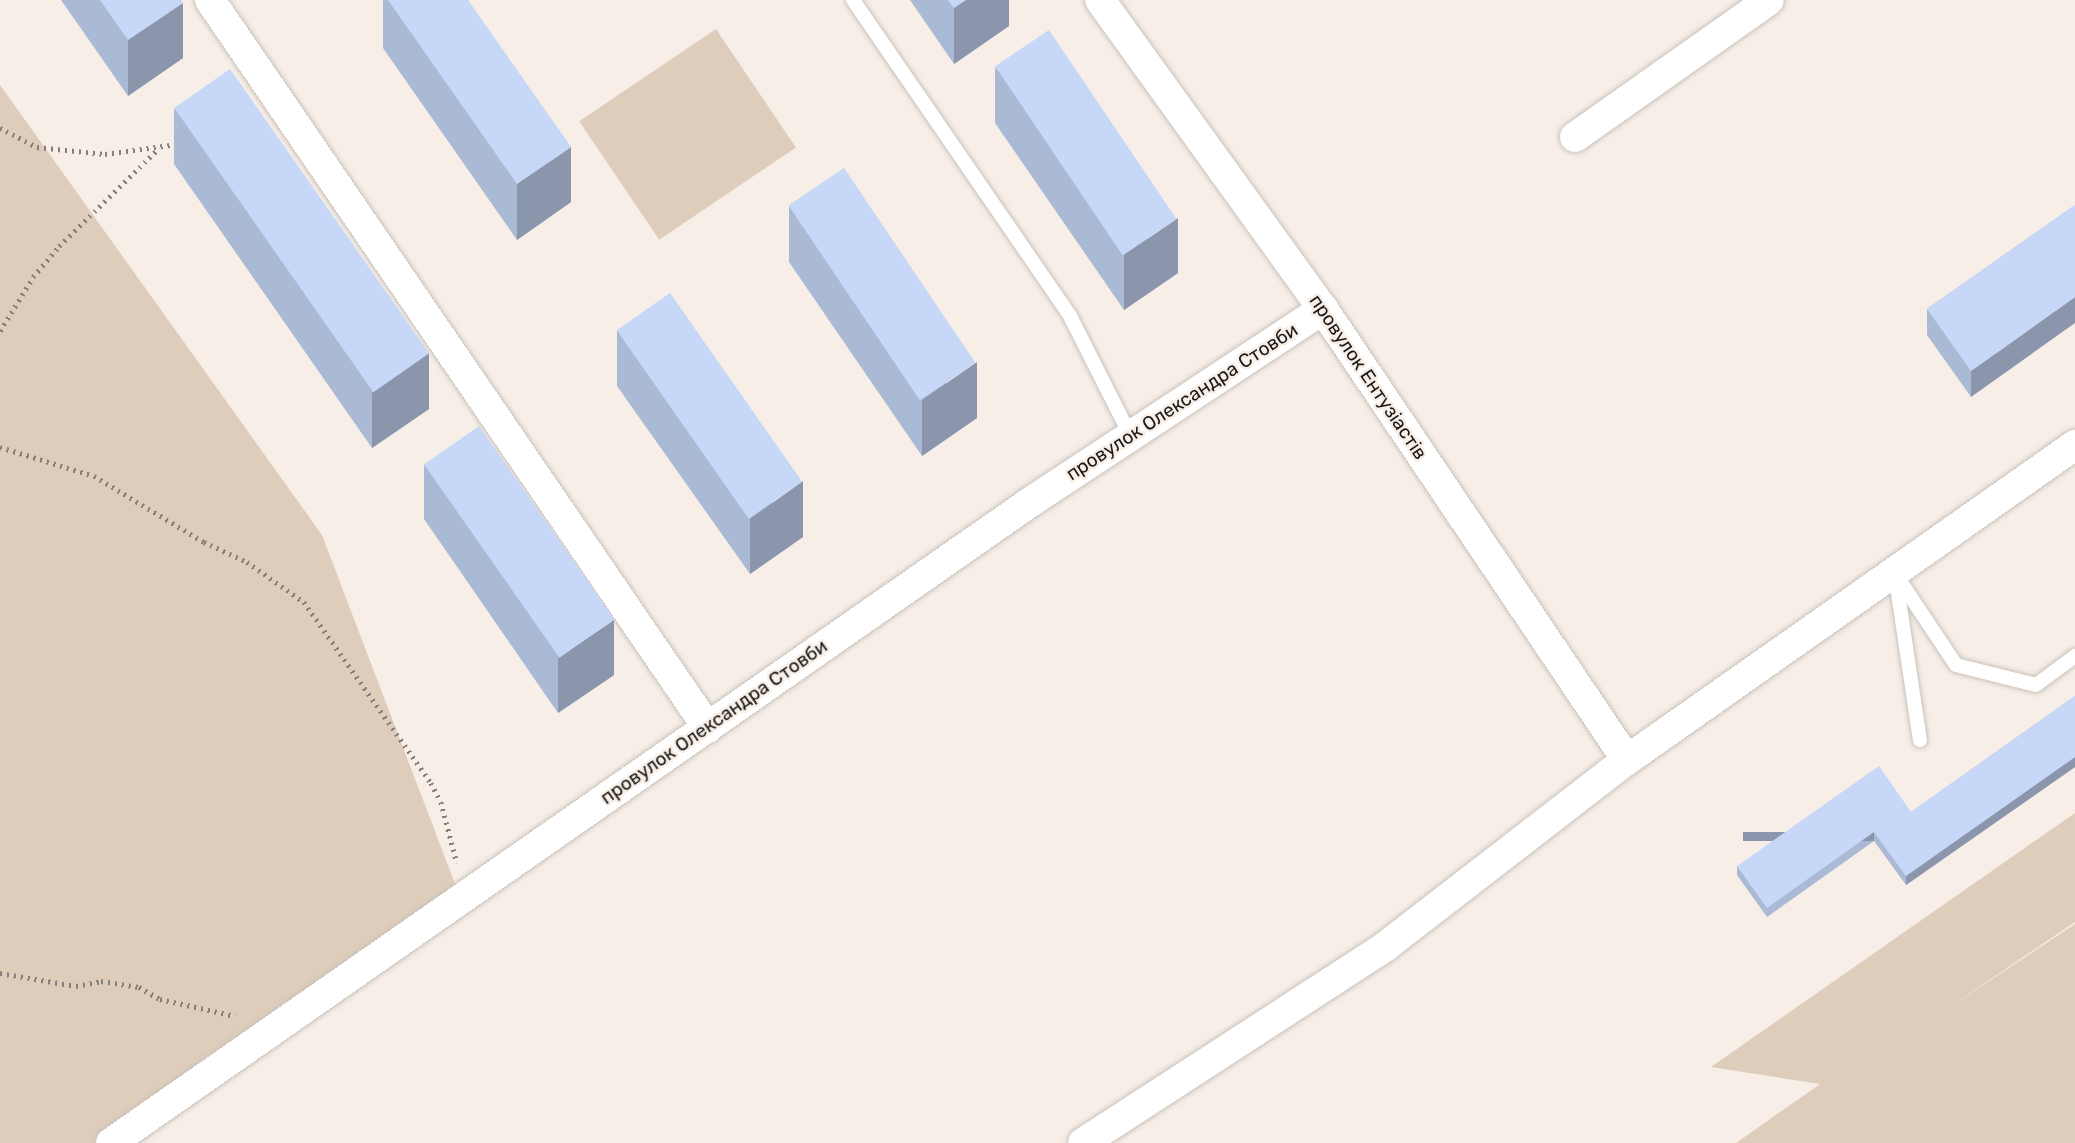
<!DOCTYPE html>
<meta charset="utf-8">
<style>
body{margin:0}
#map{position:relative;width:2075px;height:1143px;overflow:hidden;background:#f6eee7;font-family:Rubik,sans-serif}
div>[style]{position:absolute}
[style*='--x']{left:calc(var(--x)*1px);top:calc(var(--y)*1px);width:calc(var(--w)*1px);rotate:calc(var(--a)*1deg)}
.green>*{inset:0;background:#dfcdbb;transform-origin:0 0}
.path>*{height:4.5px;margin-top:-2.25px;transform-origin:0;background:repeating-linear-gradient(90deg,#857f7a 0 2px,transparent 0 7px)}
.roads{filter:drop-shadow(0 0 2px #c9c2bb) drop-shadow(0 0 2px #c9c2bb)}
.service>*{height:14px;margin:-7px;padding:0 7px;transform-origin:7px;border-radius:7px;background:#fff}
.minor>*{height:30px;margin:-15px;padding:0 15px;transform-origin:15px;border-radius:15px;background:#fff}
.wall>*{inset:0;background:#aab9d4}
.shaded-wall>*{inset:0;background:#8b96ad;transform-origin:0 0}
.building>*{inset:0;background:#c6d7f7;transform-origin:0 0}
span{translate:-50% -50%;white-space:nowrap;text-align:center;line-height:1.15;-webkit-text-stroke:5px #f6eee7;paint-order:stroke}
.street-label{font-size:19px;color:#1b1815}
</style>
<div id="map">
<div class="green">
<div style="left:716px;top:29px;width:143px;height:165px;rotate:56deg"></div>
<div style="clip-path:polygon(0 85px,322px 535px,465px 910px,133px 1143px,0 1143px)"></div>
<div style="clip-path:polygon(2075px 813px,2075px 922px,1941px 1013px,2075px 924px,2075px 1143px,1736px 1143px,1820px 1084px,1711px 1067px)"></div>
</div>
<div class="path">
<div style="--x:0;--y:128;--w:42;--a:27.2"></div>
<div style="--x:37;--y:147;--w:68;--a:5.9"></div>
<div style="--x:105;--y:154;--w:73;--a:-7.9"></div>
<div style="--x:0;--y:331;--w:63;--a:-58.6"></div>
<div style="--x:33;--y:277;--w:40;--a:-50"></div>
<div style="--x:59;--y:246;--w:140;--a:-44.4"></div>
<div style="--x:0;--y:447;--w:98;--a:17.1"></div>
<div style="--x:94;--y:476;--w:128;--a:31"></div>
<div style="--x:204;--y:542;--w:47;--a:24.9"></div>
<div style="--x:247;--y:562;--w:70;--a:35.1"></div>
<div style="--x:304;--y:602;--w:221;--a:54.9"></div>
<div style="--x:431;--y:783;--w:21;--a:62"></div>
<div style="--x:441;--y:802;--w:63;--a:75.3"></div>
<div style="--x:0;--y:973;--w:77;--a:9.7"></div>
<div style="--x:76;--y:986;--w:25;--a:-11"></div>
<div style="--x:101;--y:981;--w:38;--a:9"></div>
<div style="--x:139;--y:987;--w:24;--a:30"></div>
<div style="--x:160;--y:999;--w:77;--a:12.8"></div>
</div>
<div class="roads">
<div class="service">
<div style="--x:853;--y:0;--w:383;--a:55.5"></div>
<div style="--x:1070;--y:316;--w:133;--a:63.2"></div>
<div style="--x:1896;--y:575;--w:108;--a:56.3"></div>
<div style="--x:1956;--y:665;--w:82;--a:14"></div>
<div style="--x:2036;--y:685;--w:49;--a:-36.6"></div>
<div style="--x:1896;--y:580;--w:162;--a:81.5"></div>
</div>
<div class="minor">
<div style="--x:210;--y:0;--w:882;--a:55.63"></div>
<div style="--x:1100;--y:0;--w:381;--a:54.2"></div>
<div style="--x:1323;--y:309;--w:544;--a:56.02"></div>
<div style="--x:1575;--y:137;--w:237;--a:-35.2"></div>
<div style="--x:111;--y:1143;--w:1123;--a:-34.88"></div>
<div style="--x:1032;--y:501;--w:349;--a:-33.4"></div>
<div style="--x:1083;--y:1143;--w:361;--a:-33"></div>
<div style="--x:1386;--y:946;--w:304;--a:-37.7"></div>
<div style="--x:1627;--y:760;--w:548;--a:-35.11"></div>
</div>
</div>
<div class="wall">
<div style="clip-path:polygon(61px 0,181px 0,183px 58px,128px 96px)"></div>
<div style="clip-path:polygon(383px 0,468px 0,571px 202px,517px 240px,383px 48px)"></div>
<div style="clip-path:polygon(910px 0,1009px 0,1009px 26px,954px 64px)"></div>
<div style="clip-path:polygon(995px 67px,1178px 273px,1124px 310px,995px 123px)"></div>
<div style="clip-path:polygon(174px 108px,429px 409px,372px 448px,174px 164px)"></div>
<div style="clip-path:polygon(2075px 205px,1971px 397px,1927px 335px,1927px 309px)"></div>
<div style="clip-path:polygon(789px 206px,977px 418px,922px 456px,789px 262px)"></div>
<div style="clip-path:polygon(617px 330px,803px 537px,750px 574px,617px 386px)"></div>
<div style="clip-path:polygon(424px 464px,614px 675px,558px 713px,424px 519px)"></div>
<div style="clip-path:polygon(2075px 696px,2075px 767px,1906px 885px,1874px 841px,1767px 917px,1737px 875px,1737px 866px,1911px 812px)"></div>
</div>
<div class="shaded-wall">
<div style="clip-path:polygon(966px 0,1009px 0,1009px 26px,954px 64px,954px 8px)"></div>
<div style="clip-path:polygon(183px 3px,183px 58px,128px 96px,128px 40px)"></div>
<div style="clip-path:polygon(571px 147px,571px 202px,517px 240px,517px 184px)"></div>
<div style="clip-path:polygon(1178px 218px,1178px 273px,1124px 310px,1124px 255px)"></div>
<div style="clip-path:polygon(2075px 297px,2075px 323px,1971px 397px,1971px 371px)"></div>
<div style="clip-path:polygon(429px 353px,429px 409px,372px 448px,372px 393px)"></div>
<div style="clip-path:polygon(977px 362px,977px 418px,922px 456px,922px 400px)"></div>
<div style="clip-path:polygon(803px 481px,803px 537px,750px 574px,750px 519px)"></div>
<div style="clip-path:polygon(614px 620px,614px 675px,558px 713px,558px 658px)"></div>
<div style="clip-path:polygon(2075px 757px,2075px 767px,1906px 885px,1906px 876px)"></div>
<div style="left:1874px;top:832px;width:9px;height:131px;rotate:90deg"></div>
</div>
<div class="building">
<div style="clip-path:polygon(100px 0,181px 0,183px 3px,128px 40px)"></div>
<div style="clip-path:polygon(388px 0,468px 0,571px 147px,517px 184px)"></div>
<div style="clip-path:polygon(948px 0,966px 0,954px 8px)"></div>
<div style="left:1049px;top:30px;width:228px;height:65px;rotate:56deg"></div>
<div style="left:230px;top:69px;width:347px;height:68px;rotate:55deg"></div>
<div style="left:844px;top:168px;width:235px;height:67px;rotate:56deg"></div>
<div style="clip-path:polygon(2075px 205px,2075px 297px,1971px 371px,1927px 309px)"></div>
<div style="left:670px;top:293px;width:230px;height:65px;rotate:55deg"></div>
<div style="left:479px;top:426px;width:236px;height:67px;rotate:55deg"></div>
<div style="clip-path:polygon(2075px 696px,2075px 757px,1906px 876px,1874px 832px,1767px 908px,1737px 866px,1879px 766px,1911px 812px)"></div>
</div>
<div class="street-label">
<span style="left:1368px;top:377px;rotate:56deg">провулок Ентузіастів</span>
<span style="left:1182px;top:402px;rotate:-33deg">провулок Олександра Стовби</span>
<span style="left:714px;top:722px;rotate:-35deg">провулок Олександра Стовби</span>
</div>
</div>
